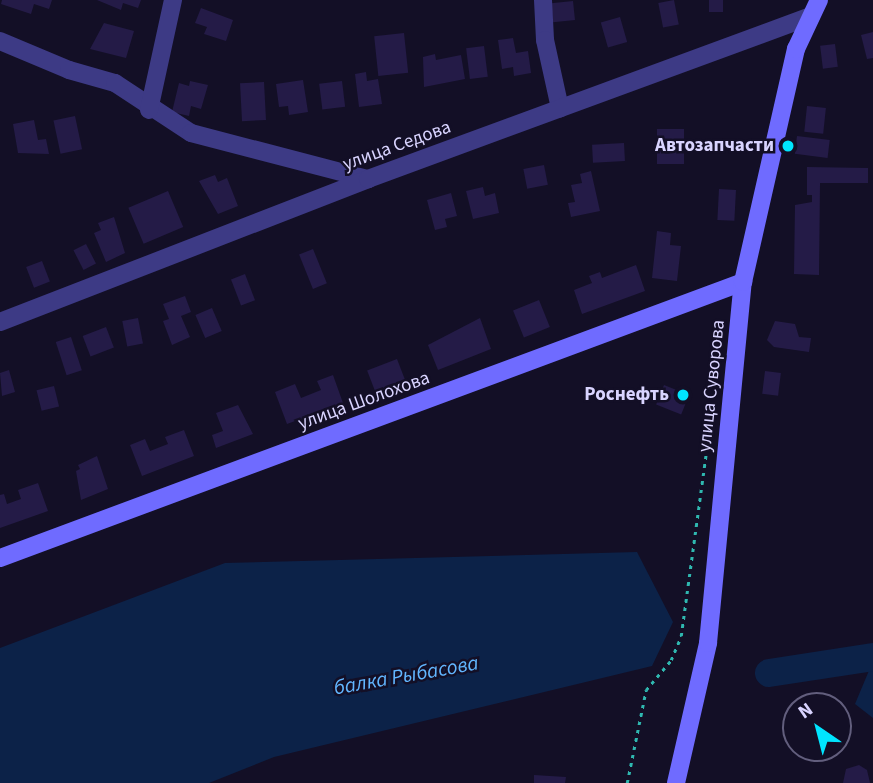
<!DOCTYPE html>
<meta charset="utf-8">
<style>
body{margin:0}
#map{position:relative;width:873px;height:783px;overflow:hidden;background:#130f26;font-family:"Source Sans 3",sans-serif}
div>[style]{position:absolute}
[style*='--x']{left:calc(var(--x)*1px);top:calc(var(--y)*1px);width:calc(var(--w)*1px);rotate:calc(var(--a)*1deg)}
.water>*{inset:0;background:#0c2248}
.river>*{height:28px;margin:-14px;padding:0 14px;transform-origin:14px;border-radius:14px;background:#0c2248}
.building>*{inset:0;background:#241b47;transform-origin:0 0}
.path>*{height:2.5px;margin-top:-1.25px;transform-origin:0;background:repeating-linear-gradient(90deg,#2fb8b0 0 3.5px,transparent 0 8.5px)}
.minor>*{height:18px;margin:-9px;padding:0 9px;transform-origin:9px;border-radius:9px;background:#3d3a85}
.secondary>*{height:18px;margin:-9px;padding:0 9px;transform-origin:9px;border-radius:9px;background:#6f6bff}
.dots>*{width:19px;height:19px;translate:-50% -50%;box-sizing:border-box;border:4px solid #130f26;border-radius:50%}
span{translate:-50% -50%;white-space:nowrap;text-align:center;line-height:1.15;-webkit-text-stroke:5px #130f26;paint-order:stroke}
.street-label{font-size:19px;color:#d9d4ff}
.poi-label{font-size:19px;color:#d9d4ff;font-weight:700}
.right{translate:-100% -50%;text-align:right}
.water-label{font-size:21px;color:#62b6ff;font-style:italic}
.north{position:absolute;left:782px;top:692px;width:70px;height:70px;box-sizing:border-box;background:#130f26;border:2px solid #625e7d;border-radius:50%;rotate:325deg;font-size:19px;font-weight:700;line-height:28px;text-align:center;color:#d9d4ff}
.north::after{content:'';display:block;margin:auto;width:24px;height:32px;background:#00e5ff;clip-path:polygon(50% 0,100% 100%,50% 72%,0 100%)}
</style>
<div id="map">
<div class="water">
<div style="clip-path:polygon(637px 552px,673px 622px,652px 666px,274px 757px,209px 783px,0 783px,0 648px,225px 563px)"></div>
<div style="clip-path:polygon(873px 661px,873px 718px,855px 704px)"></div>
</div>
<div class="river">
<div style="--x:769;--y:673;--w:105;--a:-8.7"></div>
</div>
<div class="building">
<div style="clip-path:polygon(2px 0,52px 0,49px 9px,34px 4px,31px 14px,1px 4px)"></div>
<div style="clip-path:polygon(97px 0,141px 0,138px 8px,123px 3px,121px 10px)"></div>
<div style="left:674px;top:0;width:25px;height:16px;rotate:79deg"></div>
<div style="left:709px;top:0;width:14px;height:12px"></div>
<div style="left:573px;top:1px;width:19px;height:22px;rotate:84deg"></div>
<div style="clip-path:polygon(201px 8px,233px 20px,226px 41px,204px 34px,207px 27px,195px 23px)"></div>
<div style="left:620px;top:17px;width:26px;height:20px;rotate:74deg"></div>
<div style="clip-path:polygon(104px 23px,134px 31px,126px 58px,90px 49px)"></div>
<div style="clip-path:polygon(873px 32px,873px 58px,867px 59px,861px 35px)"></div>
<div style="left:404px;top:33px;width:40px;height:30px;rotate:84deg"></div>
<div style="clip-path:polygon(513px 38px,516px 53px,528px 51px,531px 73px,514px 76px,513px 67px,502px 69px,498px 40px)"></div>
<div style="left:835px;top:44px;width:23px;height:15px;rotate:83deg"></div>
<div style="left:484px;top:46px;width:31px;height:18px;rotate:83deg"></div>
<div style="clip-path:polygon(435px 54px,436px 60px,461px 55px,465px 79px,424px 87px,423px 57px)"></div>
<div style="clip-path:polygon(366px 72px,367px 81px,378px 79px,382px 104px,359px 107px,355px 74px)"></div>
<div style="clip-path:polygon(303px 80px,308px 112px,289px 115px,288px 106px,279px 107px,276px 84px)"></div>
<div style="clip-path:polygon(190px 81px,208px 85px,201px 109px,191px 106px,189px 116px,172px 112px,179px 83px,189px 86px)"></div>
<div style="left:342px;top:81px;width:26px;height:23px;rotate:83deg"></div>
<div style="left:264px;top:82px;width:38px;height:24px;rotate:87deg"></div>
<div style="left:807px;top:106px;width:19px;height:26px;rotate:6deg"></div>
<div style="left:75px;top:116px;width:34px;height:22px;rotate:78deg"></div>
<div style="clip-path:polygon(34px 120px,38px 140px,46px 139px,49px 154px,18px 153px,13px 124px)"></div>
<div style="left:657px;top:129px;width:27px;height:35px"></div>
<div style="left:797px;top:136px;width:33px;height:18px;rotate:7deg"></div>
<div style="left:624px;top:143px;width:18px;height:32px;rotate:87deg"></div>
<div style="left:544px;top:165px;width:20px;height:21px;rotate:79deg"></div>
<div style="clip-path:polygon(807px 167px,868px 168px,868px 183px,820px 183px,819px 275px,794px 274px,795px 205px,812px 202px,812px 195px,807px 195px)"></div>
<div style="clip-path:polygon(591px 171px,600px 211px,571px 217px,568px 203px,575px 202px,571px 185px,582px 183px,580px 174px)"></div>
<div style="clip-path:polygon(215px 175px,218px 182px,227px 178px,238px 206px,218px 214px,199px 181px)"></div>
<div style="clip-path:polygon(483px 187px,485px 196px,495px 193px,499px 213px,473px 219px,466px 191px)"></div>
<div style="left:719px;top:189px;width:17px;height:31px;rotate:3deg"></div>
<div style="left:168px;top:191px;width:39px;height:43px;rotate:67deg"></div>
<div style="clip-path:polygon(451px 193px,457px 216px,445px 219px,447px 227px,435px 230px,427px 200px)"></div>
<div style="clip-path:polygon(114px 217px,125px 253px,106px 262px,94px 233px,101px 230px,98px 223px)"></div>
<div style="clip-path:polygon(657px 231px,671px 233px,670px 245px,681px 246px,677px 281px,652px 278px)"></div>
<div style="left:86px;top:244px;width:22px;height:14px;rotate:63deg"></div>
<div style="left:313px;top:249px;width:37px;height:15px;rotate:68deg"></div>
<div style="left:42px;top:261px;width:22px;height:17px;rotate:69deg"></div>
<div style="clip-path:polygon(636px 265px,645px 291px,582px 314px,574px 290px,592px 283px,589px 276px,600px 272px,602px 278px)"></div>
<div style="left:245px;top:274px;width:28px;height:15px;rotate:69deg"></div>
<div style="clip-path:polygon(185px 296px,191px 312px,181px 316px,190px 337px,172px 345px,163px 321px,169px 319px,163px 304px)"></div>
<div style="left:539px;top:300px;width:29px;height:28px;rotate:68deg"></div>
<div style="left:212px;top:308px;width:25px;height:18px;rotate:67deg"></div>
<div style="left:138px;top:318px;width:26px;height:16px;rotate:79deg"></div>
<div style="clip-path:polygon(480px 318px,491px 349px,438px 370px,428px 345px)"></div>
<div style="clip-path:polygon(775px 321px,795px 324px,799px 337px,811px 338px,809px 352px,774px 347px,767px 340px)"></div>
<div style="left:106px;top:327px;width:22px;height:25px;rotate:69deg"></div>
<div style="left:71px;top:337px;width:35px;height:16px;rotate:72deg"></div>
<div style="left:397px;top:359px;width:22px;height:32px;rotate:69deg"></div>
<div style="clip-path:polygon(9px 370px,15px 392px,2px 396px,0 373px)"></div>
<div style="left:765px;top:371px;width:16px;height:23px;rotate:7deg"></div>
<div style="clip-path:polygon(333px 375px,343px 403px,287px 424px,275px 392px,295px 384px,301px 398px,321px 390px,317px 381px)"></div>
<div style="left:664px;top:385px;width:27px;height:21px;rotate:22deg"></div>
<div style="left:54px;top:386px;width:21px;height:18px;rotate:76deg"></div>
<div style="clip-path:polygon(238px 405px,253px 434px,216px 448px,212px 435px,223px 431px,216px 413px)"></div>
<div style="clip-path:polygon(184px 430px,194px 456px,142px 476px,130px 445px,145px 439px,150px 451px,168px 444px,165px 437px)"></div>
<div style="clip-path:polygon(97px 456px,108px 489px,81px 500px,76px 471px,80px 469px,78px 465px)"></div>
<div style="clip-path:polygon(38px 483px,48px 511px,0 528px,0 495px,4px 494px,7px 504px,21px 499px,18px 490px)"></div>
<div style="clip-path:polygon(859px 765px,867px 770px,870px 783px,843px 783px,846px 769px)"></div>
<div style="clip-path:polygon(534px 775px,566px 777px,565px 783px,534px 783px)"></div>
</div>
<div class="path">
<div style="--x:627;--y:783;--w:95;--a:-78.5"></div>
<div style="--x:646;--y:690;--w:39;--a:-50"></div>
<div style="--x:671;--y:660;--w:26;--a:-67"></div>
<div style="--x:681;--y:636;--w:235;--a:-82.2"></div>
</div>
<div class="minor">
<div style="--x:543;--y:0;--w:40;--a:87.1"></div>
<div style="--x:545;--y:40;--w:70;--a:77.6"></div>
<div style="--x:0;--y:41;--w:75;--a:22.8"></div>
<div style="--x:69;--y:70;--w:48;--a:15.8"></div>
<div style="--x:115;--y:83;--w:91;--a:33.3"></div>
<div style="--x:191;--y:133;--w:183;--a:14.6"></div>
<div style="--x:149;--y:110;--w:113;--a:-77.7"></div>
<div style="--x:0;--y:322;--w:395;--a:-21.2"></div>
<div style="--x:368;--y:179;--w:472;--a:-20.2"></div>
</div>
<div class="secondary">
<div style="--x:0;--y:558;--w:793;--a:-20.38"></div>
<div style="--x:676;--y:783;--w:144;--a:-77.1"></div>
<div style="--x:708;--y:643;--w:363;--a:-84.5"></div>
<div style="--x:743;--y:282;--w:239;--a:-77.2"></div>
<div style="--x:796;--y:49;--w:54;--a:-64.9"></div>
</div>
<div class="dots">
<div style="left:788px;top:146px;background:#00e5ff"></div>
<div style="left:683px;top:395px;background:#00e5ff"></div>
</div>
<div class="street-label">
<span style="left:397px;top:146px;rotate:-20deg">улица Седова</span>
<span style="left:712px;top:386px;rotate:-84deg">улица Суворова</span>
<span style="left:364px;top:401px;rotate:-20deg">улица Шолохова</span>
</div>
<div class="poi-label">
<span class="right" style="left:774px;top:146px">Автозапчасти</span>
<span class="right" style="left:669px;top:395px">Роснефть</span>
</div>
<div class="water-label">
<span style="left:406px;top:675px;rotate:-10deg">балка Рыбасова</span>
</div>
<div class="north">N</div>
</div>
